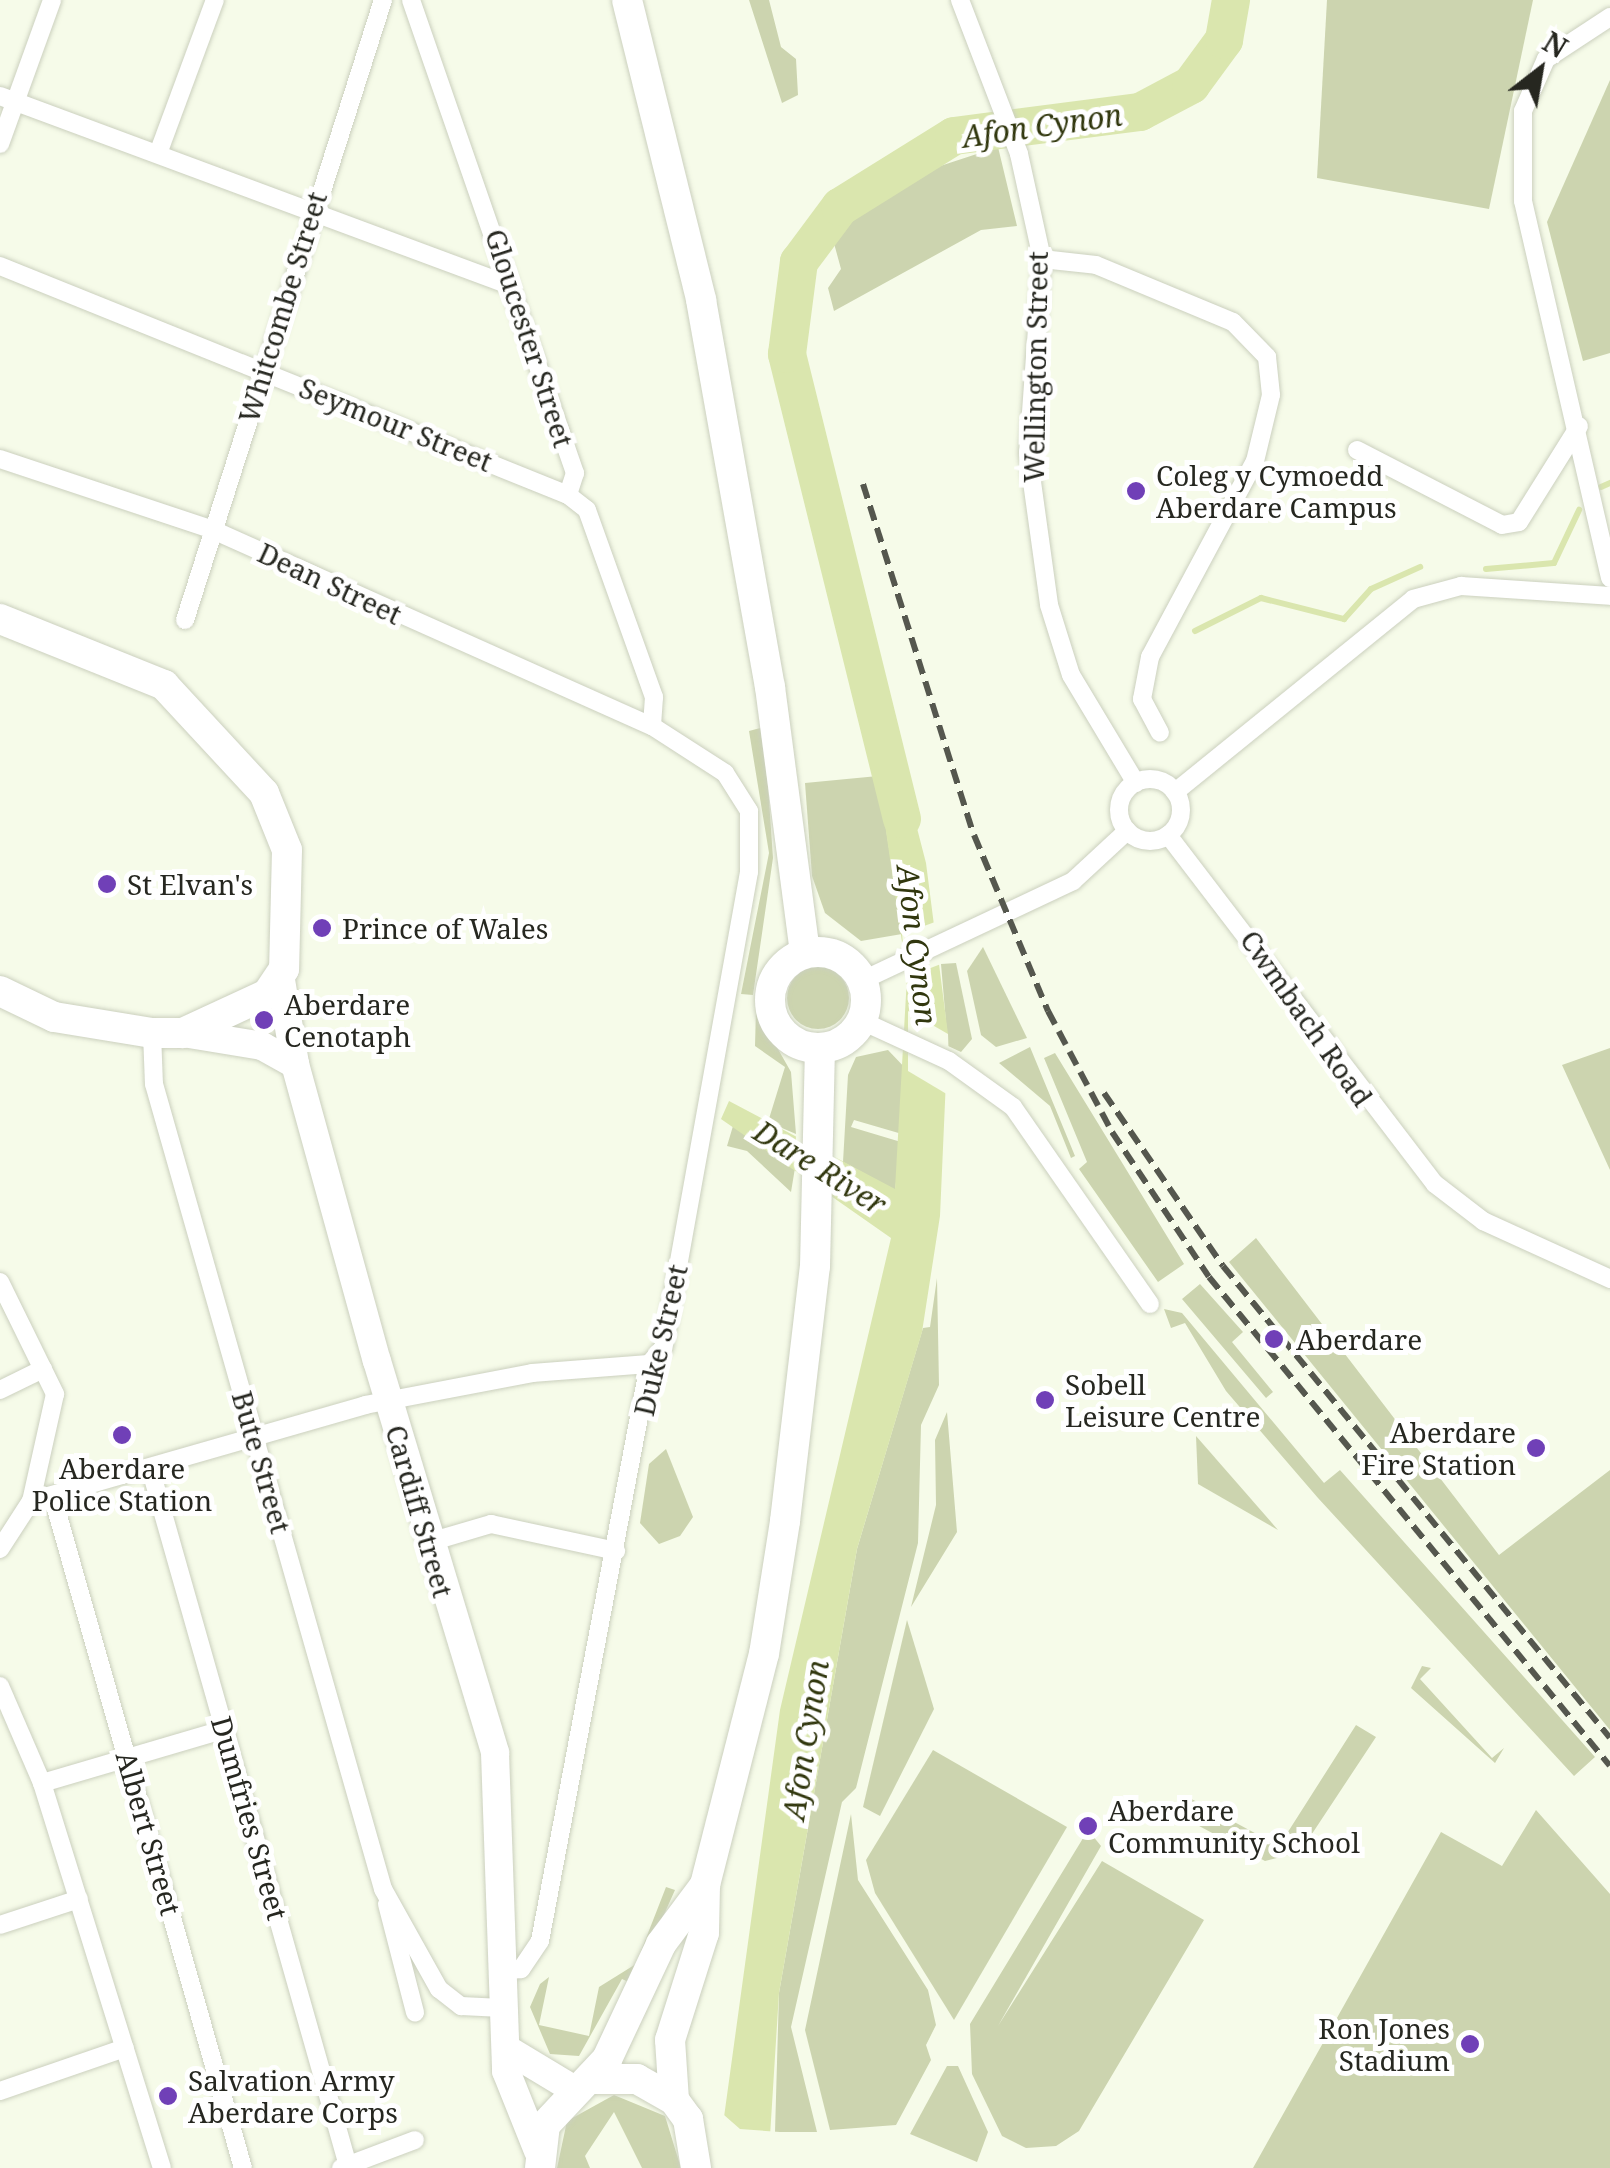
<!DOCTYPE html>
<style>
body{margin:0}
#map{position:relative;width:1610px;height:2168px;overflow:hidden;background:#f6fbe9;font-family:"Noto Serif",serif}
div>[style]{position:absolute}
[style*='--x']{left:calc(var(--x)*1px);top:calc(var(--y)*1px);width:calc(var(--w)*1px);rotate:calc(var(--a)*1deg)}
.green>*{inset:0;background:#ccd4af}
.round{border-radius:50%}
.water>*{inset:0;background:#dae6ae}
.pier>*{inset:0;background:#f6fbe9}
.stream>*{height:6px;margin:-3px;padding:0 3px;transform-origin:3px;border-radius:3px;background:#dae6ae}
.river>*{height:38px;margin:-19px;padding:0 19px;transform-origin:19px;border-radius:19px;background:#dae6ae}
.roads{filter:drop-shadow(0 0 2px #cbd0be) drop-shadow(0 0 2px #cbd0be)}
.street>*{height:18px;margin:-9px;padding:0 9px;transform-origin:9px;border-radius:9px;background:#fff}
.street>.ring{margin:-9px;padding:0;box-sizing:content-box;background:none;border:18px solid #fff;border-radius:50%}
.secondary>*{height:28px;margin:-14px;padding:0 14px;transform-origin:14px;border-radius:14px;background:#fff}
.primary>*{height:30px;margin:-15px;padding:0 15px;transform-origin:15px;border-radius:15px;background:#fff}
.primary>.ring{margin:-15px;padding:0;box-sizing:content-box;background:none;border:30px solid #fff;border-radius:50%}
.rail>*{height:6px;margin-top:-3px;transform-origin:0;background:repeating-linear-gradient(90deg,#55574e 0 15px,transparent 0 23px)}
.dots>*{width:28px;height:28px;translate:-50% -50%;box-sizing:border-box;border:5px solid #fff;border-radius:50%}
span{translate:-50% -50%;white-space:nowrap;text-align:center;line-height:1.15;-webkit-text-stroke:10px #fff;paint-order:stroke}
.street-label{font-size:28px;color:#262720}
.poi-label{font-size:28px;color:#262720}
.left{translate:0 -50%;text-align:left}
.right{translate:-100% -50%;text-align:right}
.water-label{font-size:30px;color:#31370e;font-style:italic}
.north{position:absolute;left:1490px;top:20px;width:100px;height:100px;-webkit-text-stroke:8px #fff;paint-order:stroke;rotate:31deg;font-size:28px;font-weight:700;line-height:40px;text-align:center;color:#262720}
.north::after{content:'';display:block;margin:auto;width:35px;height:45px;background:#262720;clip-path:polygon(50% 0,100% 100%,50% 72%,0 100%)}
</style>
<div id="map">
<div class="green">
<div style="clip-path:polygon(749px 0,769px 0,781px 47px,796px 59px,798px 95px,782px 103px)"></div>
<div style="clip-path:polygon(1327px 0,1533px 0,1489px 209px,1317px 178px)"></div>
<div style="clip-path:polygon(1610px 80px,1610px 353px,1583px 361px,1547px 222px)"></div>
<div style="clip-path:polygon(998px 147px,1017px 226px,981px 230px,834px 311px,828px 288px,841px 269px,832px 236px,857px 211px,925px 171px)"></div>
<div style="clip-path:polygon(764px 727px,773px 858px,753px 995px,741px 994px,769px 853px,749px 731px)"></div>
<div style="clip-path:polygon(878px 776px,902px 934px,861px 941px,825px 913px,812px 876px,805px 783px)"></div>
<div style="clip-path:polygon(983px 947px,1027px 1038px,996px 1047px,981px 1035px,967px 971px)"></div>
<div style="clip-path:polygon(956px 963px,972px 1039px,961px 1052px,948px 1046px,941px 964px)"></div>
<div class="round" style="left:787px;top:967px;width:62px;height:62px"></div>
<div style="clip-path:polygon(756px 1010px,791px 1072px,796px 1134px,768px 1122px,785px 1067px,755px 1046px)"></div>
<div style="clip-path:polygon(1030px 1047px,1075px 1156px,1071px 1158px,1050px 1106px,999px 1063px)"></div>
<div style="clip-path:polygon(1610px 1048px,1610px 1170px,1562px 1065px)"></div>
<div style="clip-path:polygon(888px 1050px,908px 1071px,902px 1134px,854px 1120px,851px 1127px,901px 1142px,895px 1190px,843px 1162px,848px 1075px,856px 1057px)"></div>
<div style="clip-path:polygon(1055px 1053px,1184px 1264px,1158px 1282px,1079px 1169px,1087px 1162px,1044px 1058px)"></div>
<div style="clip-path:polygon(733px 1126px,795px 1168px,791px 1192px,747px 1151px,727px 1146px)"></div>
<div style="clip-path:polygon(1256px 1238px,1499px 1555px,1610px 1470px,1610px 1730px,1229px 1262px)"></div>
<div style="clip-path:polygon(937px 1278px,939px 1385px,921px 1425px,918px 1543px,856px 1788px,842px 1802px,791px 2027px,817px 2132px,775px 2132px,779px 1993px,857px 1549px,923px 1328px,930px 1327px)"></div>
<div style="clip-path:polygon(1200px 1284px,1243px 1332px,1232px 1342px,1273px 1392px,1266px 1398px,1182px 1299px)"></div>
<div style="clip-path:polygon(1164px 1309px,1182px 1313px,1324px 1483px,1340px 1470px,1595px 1757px,1574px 1776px,1318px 1498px,1226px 1391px,1185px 1323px,1171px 1328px)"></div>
<div style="clip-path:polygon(947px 1412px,957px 1532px,911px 1607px,936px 1505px,935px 1440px)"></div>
<div style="clip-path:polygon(1196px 1436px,1278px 1530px,1198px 1484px)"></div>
<div style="clip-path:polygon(666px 1449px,693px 1517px,680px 1536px,659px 1544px,640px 1523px,649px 1464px)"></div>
<div style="clip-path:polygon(907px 1620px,934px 1709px,880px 1816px,863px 1807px)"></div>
<div style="clip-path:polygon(1422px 1666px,1431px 1668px,1420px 1679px,1492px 1758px,1504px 1748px,1495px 1763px,1411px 1688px)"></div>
<div style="clip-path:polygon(1356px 1725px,1376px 1737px,1300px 1852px,1265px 1861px,1184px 1818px,1184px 1795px,1279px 1846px)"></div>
<div style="clip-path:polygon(933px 1750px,1067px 1827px,954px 2020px,875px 1893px,866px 1860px)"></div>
<div style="clip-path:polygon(1536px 1810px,1610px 1894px,1610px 2168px,1253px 2168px,1441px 1832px,1502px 1866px)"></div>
<div style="clip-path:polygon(851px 1814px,858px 1880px,928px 1990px,936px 2025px,926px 2045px,931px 2060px,896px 2125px,830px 2130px,805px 2030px)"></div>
<div style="clip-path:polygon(1088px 1830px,1101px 1846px,998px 2026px,1102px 1861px,1204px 1920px,1079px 2131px,1056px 2146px,1026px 2148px,1002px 2136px,972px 2074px,970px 2024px)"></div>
<div style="clip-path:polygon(666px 1887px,675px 1890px,633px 1984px,622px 1979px,579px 2056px,550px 2054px,530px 2007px,540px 1984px,549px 1977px,539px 2025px,589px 2036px,599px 1987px,636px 1964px)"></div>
<div style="clip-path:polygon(947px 2066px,958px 2066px,988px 2132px,977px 2162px,910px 2134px)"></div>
<div style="clip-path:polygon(614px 2095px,665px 2116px,681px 2168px,642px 2168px,614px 2112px,585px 2156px,590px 2168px,557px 2168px,567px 2121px)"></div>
</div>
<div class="water">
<div style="clip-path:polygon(902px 770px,926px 863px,948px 1034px,940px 1216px,922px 1332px,857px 1549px,779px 1993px,768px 2168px,717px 2168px,780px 1710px,891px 1238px,721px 1119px,729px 1101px,895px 1189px,907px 977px,878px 776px)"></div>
</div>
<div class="pier">
<div style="clip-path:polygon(935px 922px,941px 964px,907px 977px,902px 934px)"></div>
<div style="clip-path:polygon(908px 1011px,948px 1034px,950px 1096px,908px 1071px)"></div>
<div style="clip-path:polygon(796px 1134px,843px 1162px,844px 1199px,795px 1168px)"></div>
<div style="clip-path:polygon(724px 2115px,740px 2129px,780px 2132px,773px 2168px,712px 2168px)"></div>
</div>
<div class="stream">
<div style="--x:1601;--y:487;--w:10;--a:-24"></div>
<div style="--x:1486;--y:569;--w:68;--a:-5"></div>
<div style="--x:1554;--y:563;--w:59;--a:-64.7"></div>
<div style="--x:1195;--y:631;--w:74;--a:-26.6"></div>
<div style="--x:1261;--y:598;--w:86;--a:14.2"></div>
<div style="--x:1344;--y:619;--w:40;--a:-48"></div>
<div style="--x:1371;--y:589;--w:54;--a:-24.2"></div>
</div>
<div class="river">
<div style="--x:902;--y:819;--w:479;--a:-103.9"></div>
<div style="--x:787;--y:354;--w:93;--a:-82.6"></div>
<div style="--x:799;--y:262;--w:69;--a:-53.3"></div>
<div style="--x:840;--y:207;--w:134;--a:-31.9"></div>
<div style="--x:954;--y:136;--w:188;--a:-7.4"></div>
<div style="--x:1140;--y:112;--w:58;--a:-27.9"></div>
<div style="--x:1191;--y:85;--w:56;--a:-53.7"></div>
<div style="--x:1224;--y:40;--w:41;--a:-80.1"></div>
</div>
<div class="roads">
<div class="street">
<div style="--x:411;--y:0;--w:501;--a:70.88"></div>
<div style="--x:575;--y:473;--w:23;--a:108"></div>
<div style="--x:960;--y:0;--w:165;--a:69"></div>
<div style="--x:1019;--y:154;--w:107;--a:77.6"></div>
<div style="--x:1042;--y:259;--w:195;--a:94.1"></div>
<div style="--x:1028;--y:453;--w:153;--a:82.1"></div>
<div style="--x:1049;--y:605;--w:73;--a:72.6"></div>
<div style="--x:1071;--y:675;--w:126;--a:59"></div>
<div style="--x:1610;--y:17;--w:77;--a:146.7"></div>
<div style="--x:1546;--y:59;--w:57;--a:113.9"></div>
<div style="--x:1523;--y:111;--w:90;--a:90"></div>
<div style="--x:1523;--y:201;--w:387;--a:77"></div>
<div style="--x:0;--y:96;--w:540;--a:20.38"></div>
<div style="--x:0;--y:144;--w:153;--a:-70.1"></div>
<div style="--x:159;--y:151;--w:161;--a:-69.7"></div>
<div style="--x:1042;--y:259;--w:54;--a:6.3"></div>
<div style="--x:1096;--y:265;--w:148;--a:22.6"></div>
<div style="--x:1233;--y:322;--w:49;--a:45.8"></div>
<div style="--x:1267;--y:357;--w:38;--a:84"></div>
<div style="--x:1271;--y:395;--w:68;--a:103.6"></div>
<div style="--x:1255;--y:461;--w:222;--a:118.2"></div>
<div style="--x:1150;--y:657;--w:43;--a:100.8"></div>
<div style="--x:1142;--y:699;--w:38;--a:62"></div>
<div style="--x:0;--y:266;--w:612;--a:21.96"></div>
<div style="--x:568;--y:495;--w:24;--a:38"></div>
<div style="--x:587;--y:510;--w:199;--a:70.3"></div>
<div style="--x:654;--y:697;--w:29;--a:94"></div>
<div style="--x:1357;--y:450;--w:163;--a:27.3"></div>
<div style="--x:1502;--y:525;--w:17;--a:-10"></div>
<div style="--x:1519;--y:522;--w:113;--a:-58"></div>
<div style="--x:0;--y:459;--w:225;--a:18.4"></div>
<div style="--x:213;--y:530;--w:481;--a:24.1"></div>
<div style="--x:652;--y:726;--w:87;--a:32.8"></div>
<div style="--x:725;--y:773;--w:45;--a:57.7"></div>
<div style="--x:749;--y:811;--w:61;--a:90"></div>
<div style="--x:749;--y:872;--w:484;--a:100.2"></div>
<div style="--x:663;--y:1348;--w:21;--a:131"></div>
<div style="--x:649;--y:1364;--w:587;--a:100.7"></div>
<div style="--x:540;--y:1941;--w:34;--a:124"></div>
<div style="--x:521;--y:1969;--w:21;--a:175"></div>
<div style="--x:185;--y:620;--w:651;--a:-72.29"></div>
<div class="ring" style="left:1119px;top:779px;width:44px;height:44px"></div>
<div style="--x:1175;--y:792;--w:306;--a:-39"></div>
<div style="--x:1413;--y:599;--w:50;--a:-15.2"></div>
<div style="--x:1461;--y:586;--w:149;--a:3.8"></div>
<div style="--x:1168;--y:835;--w:439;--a:52.6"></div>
<div style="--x:1435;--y:1184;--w:61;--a:37.6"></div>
<div style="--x:1483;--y:1221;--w:140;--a:24.5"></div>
<div style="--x:863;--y:980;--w:232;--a:-25.2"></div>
<div style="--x:1073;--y:881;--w:74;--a:-42.8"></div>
<div style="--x:862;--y:1021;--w:96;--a:24.7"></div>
<div style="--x:949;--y:1061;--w:79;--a:35.7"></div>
<div style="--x:1013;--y:1107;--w:240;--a:55.2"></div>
<div style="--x:152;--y:1033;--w:51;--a:87.8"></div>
<div style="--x:154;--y:1084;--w:837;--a:74.12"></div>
<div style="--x:383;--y:1889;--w:115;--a:60.8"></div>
<div style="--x:439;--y:1989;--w:28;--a:38"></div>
<div style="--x:461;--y:2006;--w:41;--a:2.8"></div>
<div style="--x:0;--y:1282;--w:125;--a:63.8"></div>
<div style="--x:55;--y:1394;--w:110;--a:102.6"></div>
<div style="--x:31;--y:1501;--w:57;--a:122.9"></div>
<div style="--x:0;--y:1390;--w:48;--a:-26"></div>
<div style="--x:151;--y:1471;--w:722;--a:74.17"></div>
<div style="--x:53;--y:1498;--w:696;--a:74.17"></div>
<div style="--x:31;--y:1501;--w:348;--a:-16"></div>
<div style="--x:365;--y:1405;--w:170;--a:-10.8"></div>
<div style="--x:532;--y:1373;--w:117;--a:-4.4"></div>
<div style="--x:430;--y:1542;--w:64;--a:-16.4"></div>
<div style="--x:491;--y:1524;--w:128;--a:12.2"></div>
<div style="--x:0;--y:1686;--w:106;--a:66.6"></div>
<div style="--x:42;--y:1783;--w:403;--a:72.7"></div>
<div style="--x:42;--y:1783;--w:191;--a:-16.4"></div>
<div style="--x:387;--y:1904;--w:112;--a:75.5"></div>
<div style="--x:0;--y:1925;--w:83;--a:-18.2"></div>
<div style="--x:0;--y:2091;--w:132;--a:-19"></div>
<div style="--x:341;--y:2168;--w:79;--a:-20.7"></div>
</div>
<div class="secondary">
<div style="--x:281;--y:980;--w:85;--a:80.5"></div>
<div style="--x:295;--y:1064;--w:308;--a:74.6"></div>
<div style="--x:377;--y:1361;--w:409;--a:73.2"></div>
<div style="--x:495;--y:1753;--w:318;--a:88"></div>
<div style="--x:506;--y:2071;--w:86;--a:68.2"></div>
<div style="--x:183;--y:1033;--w:80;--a:9.3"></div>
<div style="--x:262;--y:1046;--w:38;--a:29"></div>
<div style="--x:510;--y:2051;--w:76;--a:31"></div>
</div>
<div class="primary">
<div style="--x:627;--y:0;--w:309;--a:76.1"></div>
<div style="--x:701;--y:300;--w:393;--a:79.9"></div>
<div style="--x:770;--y:687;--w:268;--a:82.5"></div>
<div style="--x:0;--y:619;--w:177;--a:21.9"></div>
<div style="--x:164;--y:685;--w:147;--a:47.2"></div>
<div style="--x:264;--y:793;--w:61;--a:68"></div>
<div style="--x:287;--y:850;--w:119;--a:91.4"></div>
<div style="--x:284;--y:969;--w:30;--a:124"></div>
<div style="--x:267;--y:994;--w:93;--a:155.1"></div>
<div style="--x:183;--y:1033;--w:31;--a:180"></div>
<div style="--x:152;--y:1033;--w:99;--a:-170.7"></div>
<div style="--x:54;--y:1017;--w:60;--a:-154.3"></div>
<div class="ring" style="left:770px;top:952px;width:66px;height:66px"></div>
<div style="--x:593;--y:2079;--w:44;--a:0"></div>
<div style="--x:637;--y:2079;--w:43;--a:29.6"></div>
<div style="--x:674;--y:2100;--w:24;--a:54"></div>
<div style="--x:688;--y:2119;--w:50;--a:80.7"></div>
<div style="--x:674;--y:2100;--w:60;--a:-93.8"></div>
<div style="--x:670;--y:2040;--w:112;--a:-72.4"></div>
<div style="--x:704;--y:1933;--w:48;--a:-88.8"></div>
<div style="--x:705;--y:1885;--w:238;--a:-75.7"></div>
<div style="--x:764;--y:1654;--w:135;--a:-81"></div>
<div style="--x:785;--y:1521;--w:256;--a:-83.3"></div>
<div style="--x:815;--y:1267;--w:219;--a:-88.7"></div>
<div style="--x:540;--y:2168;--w:43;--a:-83.4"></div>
<div style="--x:545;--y:2125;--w:91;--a:-46.8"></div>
<div style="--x:607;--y:2059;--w:127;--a:-64.8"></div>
<div style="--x:661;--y:1944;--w:74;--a:-53.3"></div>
</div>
</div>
<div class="rail">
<div style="--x:863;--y:484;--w:368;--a:72.5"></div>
<div style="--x:974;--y:835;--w:191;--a:67.2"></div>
<div style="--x:1048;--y:1011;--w:137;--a:62.1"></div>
<div style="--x:1112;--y:1132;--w:174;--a:56.2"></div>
<div style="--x:1209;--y:1277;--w:632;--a:50.65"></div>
<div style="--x:1104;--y:1093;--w:210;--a:55.5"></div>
<div style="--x:1223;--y:1266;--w:610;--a:50.65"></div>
</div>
<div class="dots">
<div style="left:1136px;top:491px;background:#7040b7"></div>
<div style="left:107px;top:884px;background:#7040b7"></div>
<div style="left:322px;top:928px;background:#7040b7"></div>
<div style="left:264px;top:1020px;background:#7040b7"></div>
<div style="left:1274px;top:1339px;background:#7040b7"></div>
<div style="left:1045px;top:1400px;background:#7040b7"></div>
<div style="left:122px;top:1435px;background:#7040b7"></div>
<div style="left:1536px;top:1448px;background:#7040b7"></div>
<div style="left:1088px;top:1826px;background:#7040b7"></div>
<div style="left:1470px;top:2044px;background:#7040b7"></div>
<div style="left:168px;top:2096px;background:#7040b7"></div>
</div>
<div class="street-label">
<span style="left:282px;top:307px;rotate:-73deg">Whitcombe Street</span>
<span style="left:530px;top:338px;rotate:72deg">Gloucester Street</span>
<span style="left:1035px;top:367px;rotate:-89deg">Wellington Street</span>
<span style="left:396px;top:424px;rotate:22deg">Seymour Street</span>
<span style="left:330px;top:583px;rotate:25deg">Dean Street</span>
<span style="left:1307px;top:1018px;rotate:55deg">Cwmbach Road</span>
<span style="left:660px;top:1340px;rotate:-77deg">Duke Street</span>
<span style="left:262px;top:1462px;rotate:74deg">Bute Street</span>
<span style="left:420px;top:1511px;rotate:74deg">Cardiff Street</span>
<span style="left:250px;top:1818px;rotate:74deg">Dumfries Street</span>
<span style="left:149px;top:1833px;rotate:74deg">Albert Street</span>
</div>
<div class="poi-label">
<span class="left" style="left:1156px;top:491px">Coleg y Cymoedd<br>Aberdare Campus</span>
<span class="left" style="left:127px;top:884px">St Elvan's</span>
<span class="left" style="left:342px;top:928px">Prince of Wales</span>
<span class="left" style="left:284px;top:1020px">Aberdare<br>Cenotaph</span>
<span class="left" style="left:1296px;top:1339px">Aberdare</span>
<span class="left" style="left:1065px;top:1400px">Sobell<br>Leisure Centre</span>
<span class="right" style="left:1516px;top:1448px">Aberdare<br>Fire Station</span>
<span style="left:122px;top:1484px">Aberdare<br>Police Station</span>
<span class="left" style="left:1108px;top:1826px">Aberdare<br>Community School</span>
<span class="right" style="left:1450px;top:2044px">Ron Jones<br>Stadium</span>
<span class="left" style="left:188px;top:2096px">Salvation Army<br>Aberdare Corps</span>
</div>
<div class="water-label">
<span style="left:1042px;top:126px;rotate:-8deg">Afon Cynon</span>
<span style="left:917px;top:945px;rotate:83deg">Afon Cynon</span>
<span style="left:820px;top:1168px;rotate:32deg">Dare River</span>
<span style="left:806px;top:1740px;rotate:-81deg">Afon Cynon</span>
</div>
<div class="north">N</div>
</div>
